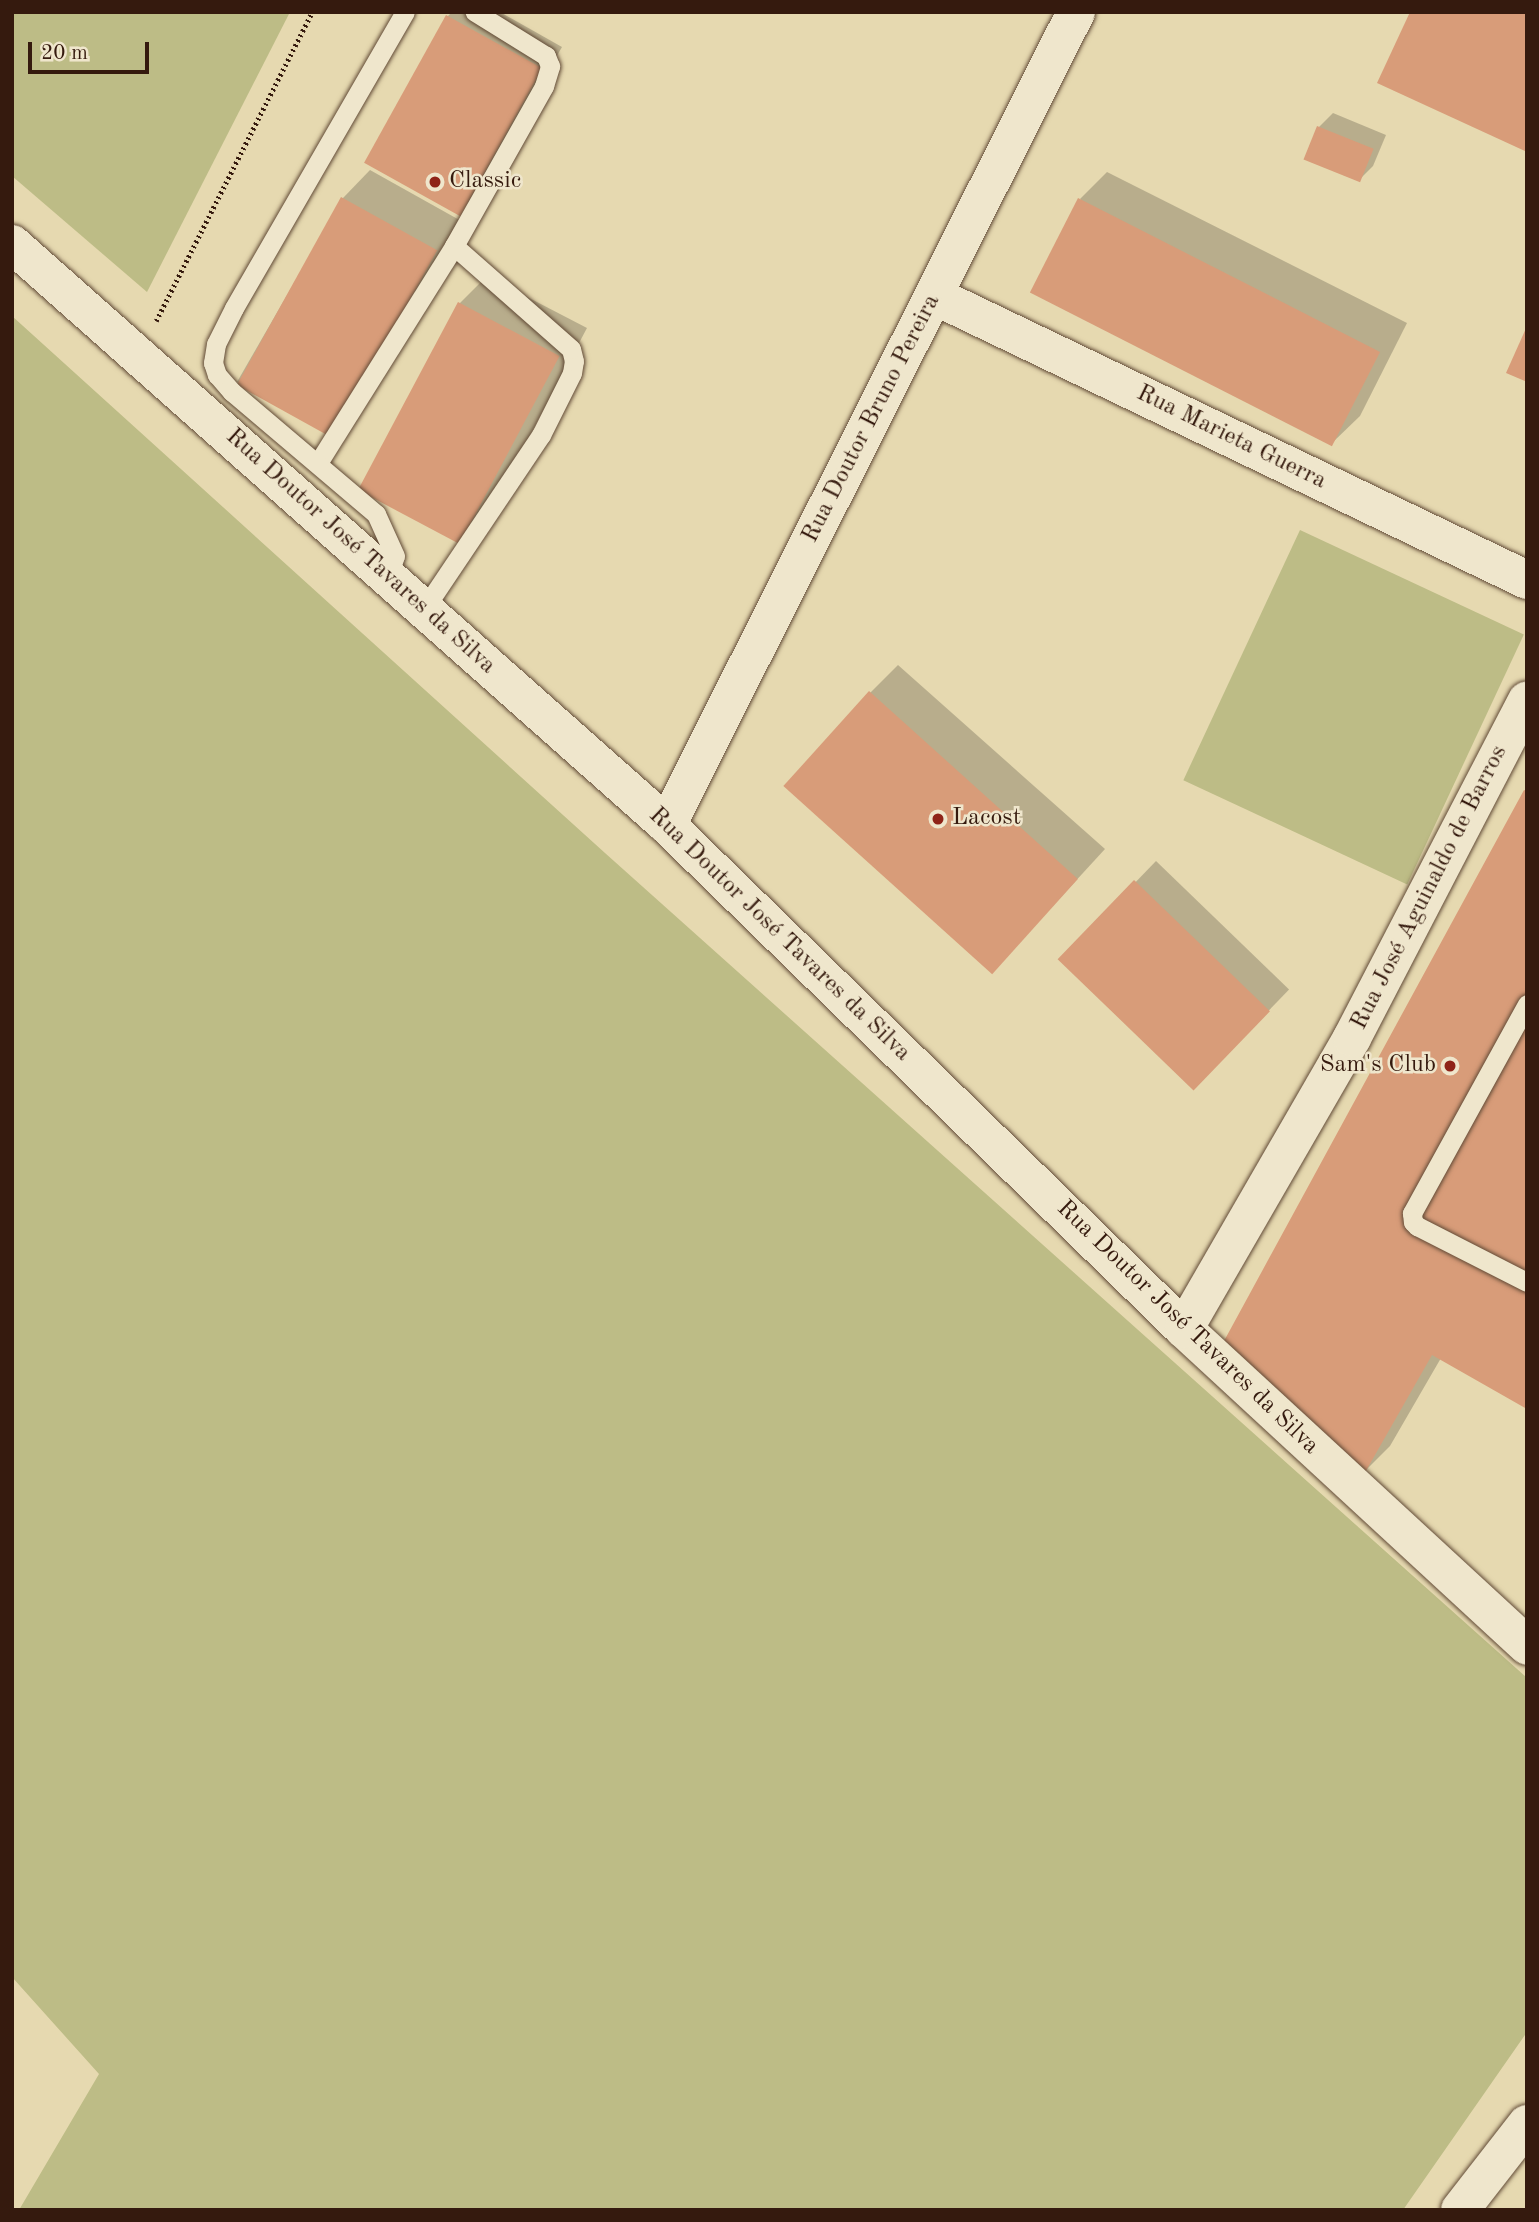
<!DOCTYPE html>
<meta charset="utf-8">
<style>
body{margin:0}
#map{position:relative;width:1539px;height:2222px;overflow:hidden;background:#e6d9b0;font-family:"Old Standard TT",serif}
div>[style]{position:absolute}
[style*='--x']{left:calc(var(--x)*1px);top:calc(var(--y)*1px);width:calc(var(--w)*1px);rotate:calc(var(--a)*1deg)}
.green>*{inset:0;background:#bdbc86;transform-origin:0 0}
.shadow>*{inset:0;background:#0003;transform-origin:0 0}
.building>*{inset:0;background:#d89c79;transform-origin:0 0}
.path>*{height:4.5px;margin-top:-2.25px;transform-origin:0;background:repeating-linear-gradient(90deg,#351a0e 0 2px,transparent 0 5.5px)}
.roads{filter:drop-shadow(0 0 2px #614a36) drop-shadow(0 0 2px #614a36)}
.lane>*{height:19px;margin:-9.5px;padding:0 9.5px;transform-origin:9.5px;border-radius:9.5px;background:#efe6cc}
.street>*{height:38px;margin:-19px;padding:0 19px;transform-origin:19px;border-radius:19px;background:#efe6cc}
.secondary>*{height:38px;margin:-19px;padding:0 19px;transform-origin:19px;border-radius:19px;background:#efe6cc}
.dots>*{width:19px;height:19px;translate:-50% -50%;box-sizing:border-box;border:4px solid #efe6cc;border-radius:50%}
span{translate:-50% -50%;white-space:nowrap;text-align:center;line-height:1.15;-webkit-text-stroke:5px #efe6cc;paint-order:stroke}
.poi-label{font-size:24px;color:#351a0e}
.left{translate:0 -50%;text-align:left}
.right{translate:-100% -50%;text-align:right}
.street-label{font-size:24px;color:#351a0e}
.frame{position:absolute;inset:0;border:14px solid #351a0e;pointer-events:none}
.scale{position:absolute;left:28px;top:42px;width:121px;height:32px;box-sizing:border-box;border:4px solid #351a0e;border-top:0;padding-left:9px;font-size:21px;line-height:24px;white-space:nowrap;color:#351a0e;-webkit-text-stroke:5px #efe6cc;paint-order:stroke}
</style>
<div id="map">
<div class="green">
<div style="clip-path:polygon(12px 12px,290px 12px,147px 292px,12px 176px)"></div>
<div style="clip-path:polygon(12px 316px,605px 853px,1527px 1678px,1527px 2032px,1403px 2210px,19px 2210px,99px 2074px,12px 1977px)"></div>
<div style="left:1300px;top:530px;width:247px;height:276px;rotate:25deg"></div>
</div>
<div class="shadow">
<div style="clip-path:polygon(452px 12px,500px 12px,562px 47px,479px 192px,458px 213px,448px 16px)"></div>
<div style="clip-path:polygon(1333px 113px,1386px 135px,1373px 166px,1359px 180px,1319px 127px)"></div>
<div style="clip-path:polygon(370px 170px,463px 222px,357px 407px,237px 382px,343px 198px)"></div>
<div style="clip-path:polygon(1107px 172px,1407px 323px,1360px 416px,1332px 443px,1080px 199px)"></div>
<div style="clip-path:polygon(487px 276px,587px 328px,488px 514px,460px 542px,460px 303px)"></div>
<div style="clip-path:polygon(898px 665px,1105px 849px,994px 970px,870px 693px)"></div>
<div style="clip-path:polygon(1527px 789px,1527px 1407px,1441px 1358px,1390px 1446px,1363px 1473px)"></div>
<div style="left:1156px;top:861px;width:185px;height:138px;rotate:44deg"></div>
</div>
<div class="building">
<div style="clip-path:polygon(1410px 12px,1527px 12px,1527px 152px,1377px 83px)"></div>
<div style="left:446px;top:15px;width:110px;height:169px;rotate:29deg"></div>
<div style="left:1317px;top:126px;width:61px;height:36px;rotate:22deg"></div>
<div style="left:341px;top:197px;width:110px;height:215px;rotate:29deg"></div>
<div style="left:1078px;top:198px;width:339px;height:106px;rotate:27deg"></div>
<div style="left:458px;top:302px;width:115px;height:213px;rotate:28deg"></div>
<div style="clip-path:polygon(1527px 326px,1527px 382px,1506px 373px)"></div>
<div style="left:869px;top:691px;width:281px;height:128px;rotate:42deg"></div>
<div style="clip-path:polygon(1524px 790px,1527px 791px,1527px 1409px,1432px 1355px,1363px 1476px,1224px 1341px)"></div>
<div style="left:1134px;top:880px;width:189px;height:110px;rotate:44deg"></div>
</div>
<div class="path">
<div style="--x:156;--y:321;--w:346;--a:-63.2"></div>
</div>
<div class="roads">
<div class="lane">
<div style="--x:318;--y:463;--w:256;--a:-57.9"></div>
<div style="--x:388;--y:577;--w:22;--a:-72"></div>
<div style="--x:395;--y:556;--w:46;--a:-114.3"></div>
<div style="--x:376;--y:514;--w:189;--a:-139.7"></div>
<div style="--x:232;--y:392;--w:23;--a:-131"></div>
<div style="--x:217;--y:375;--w:13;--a:-108"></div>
<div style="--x:213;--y:363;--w:19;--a:-81"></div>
<div style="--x:216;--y:344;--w:40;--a:-63.4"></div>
<div style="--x:234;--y:308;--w:342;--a:-60"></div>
<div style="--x:424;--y:609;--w:210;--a:-56.1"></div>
<div style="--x:541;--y:435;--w:69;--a:-63.4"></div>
<div style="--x:572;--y:373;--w:12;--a:-81"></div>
<div style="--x:574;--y:361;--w:12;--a:-104"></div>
<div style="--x:571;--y:349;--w:156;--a:-138.6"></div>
<div style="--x:454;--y:246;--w:184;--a:-60.6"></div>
<div style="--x:544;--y:86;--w:21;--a:-73"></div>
<div style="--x:550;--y:66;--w:11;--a:-112"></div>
<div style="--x:546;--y:56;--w:84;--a:-148.2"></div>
<div style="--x:1527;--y:1004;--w:239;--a:118.8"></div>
<div style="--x:1412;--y:1213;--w:9;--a:84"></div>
<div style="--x:1413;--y:1222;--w:6;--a:45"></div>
<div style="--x:1417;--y:1226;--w:123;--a:27"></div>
</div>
<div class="street">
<div style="--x:12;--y:244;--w:876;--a:41.57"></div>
<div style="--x:667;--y:825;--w:722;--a:44.27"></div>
<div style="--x:1184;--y:1329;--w:467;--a:42.7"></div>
<div style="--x:935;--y:296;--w:657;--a:25.63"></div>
<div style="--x:667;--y:825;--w:910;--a:-63.29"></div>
<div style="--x:1184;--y:1329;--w:336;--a:-60"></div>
<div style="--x:1352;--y:1038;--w:380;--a:-62.6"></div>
</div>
<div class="secondary">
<div style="--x:1460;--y:2210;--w:109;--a:-52.1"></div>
</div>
</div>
<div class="dots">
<div style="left:435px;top:182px;background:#8f2418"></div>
<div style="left:938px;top:819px;background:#8f2418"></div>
<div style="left:1450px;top:1066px;background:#8f2418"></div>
</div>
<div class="poi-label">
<span class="left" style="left:449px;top:182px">Classic</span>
<span class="left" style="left:952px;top:819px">Lacost</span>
<span class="right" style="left:1436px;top:1066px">Sam's Club</span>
</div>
<div class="street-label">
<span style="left:872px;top:419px;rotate:-63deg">Rua Doutor Bruno Pereira</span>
<span style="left:1231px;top:438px;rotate:26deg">Rua Marieta Guerra</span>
<span style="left:360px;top:552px;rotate:42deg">Rua Doutor José Tavares da Silva</span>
<span style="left:1430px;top:888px;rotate:-63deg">Rua José Aguinaldo de Barros</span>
<span style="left:779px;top:935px;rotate:44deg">Rua Doutor José Tavares da Silva</span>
<span style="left:1187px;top:1328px;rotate:44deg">Rua Doutor José Tavares da Silva</span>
</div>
<div class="frame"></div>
<div class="scale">20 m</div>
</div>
